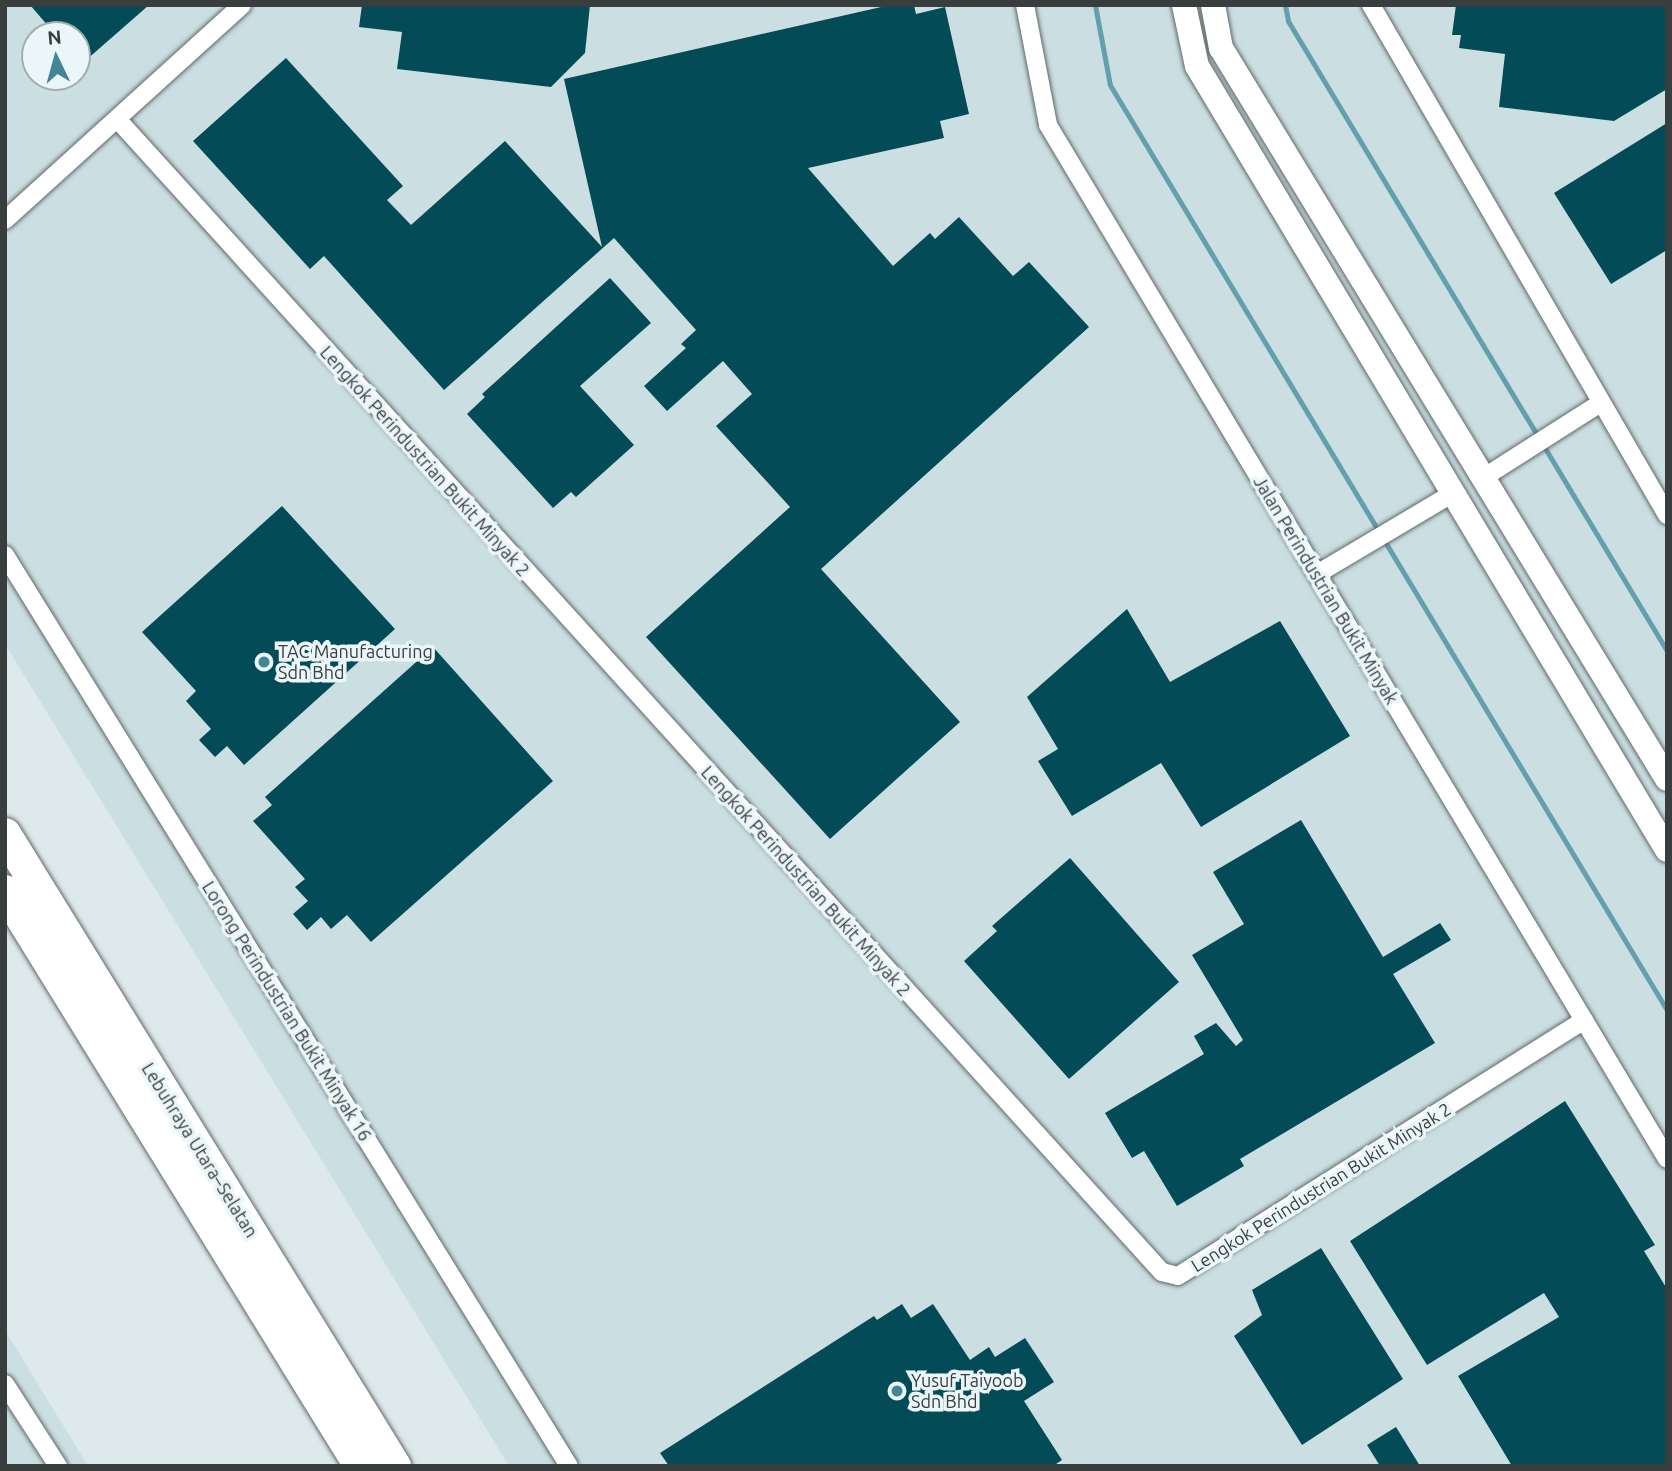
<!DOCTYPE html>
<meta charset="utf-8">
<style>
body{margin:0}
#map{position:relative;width:1672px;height:1471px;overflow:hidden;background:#dee9eb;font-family:Ubuntu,sans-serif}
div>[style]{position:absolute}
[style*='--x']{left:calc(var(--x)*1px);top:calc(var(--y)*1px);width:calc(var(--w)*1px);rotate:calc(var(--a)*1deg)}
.built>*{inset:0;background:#cbdfe3}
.stream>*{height:5px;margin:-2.5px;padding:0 2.5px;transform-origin:2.5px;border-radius:2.5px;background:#639fac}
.building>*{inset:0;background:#034b57}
.roads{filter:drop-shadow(0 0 2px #60696b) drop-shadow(0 0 2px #60696b)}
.street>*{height:18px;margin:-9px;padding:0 9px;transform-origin:9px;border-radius:9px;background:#fff}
.secondary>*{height:24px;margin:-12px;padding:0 12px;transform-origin:12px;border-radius:12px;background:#fff}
.highway>*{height:32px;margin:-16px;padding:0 16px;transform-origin:16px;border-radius:16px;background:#fff}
.dots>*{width:19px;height:19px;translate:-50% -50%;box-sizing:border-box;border:4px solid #ebf6f8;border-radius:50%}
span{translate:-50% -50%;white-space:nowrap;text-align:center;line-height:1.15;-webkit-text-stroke:7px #ebf6f8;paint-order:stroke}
.street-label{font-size:18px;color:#383d3e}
.poi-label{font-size:18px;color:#383d3e}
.left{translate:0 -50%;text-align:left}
.frame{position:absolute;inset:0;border:7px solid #383d3e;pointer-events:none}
.north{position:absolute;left:21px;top:21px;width:70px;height:70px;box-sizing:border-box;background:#ebf6f8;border:2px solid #a3acae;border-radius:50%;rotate:355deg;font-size:19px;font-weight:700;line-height:28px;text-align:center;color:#383d3e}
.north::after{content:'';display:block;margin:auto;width:24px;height:32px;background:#428695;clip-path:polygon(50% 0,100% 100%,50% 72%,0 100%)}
</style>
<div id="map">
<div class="built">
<div style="clip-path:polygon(evenodd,5px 5px,1667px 5px,1667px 1466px,509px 1466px,5px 644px,5px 5px,35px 35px,77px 35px,77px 77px,35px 77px,35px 35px)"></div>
<div style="clip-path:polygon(5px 1330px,88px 1466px,5px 1466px)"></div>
</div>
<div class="stream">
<div style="--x:1095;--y:5;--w:81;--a:79.4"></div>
<div style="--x:1110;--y:85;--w:1080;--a:58.95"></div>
<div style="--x:1285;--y:5;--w:16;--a:79"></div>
<div style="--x:1288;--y:21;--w:735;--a:58.97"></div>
</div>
<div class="building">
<div style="clip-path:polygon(30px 5px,149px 5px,77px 68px,77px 35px,56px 35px)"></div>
<div style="clip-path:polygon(362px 5px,590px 5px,585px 53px,551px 87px,397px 69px,402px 32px,359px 27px)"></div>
<div style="clip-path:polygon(890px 5px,914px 5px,916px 14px,945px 7px,969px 114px,940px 121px,944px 138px,808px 168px,893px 266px,930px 233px,935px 239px,959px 217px,1013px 276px,1029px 262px,1089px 327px,821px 569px,960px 722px,830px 839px,646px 637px,790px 507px,716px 426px,752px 394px,723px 361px,667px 411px,644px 386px,686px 348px,681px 344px,696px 330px,614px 238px,444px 390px,324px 256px,310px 269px,193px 141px,286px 58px,403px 186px,387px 200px,411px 225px,505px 141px,602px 247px,564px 79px)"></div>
<div style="clip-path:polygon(1456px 5px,1667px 5px,1667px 89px,1614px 121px,1499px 107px,1505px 54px,1459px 48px,1461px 35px,1452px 35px)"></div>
<div style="clip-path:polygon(1667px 123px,1667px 250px,1611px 284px,1554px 193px)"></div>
<div style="clip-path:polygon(610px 278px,651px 323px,580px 386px,634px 445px,576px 497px,571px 492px,553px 508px,467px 414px,485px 397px,482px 394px)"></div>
<div style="clip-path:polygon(282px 506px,395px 629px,244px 765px,227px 746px,215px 757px,199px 740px,211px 729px,186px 701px,196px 691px,142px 632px)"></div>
<div style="clip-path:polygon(1127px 609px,1170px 682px,1280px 621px,1350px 736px,1201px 827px,1161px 763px,1072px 816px,1038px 761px,1058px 749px,1027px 697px)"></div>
<div style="clip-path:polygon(433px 647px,553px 781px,371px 942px,347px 915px,331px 929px,321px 917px,307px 930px,293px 914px,308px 901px,295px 887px,305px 879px,253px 821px,272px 805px,265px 797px)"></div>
<div style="clip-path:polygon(1301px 820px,1383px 957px,1440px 923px,1451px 940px,1393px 974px,1435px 1043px,1240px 1159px,1244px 1166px,1177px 1206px,1144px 1151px,1132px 1158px,1105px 1113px,1204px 1054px,1194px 1036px,1216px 1023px,1236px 1046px,1243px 1040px,1192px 955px,1244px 924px,1213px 872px)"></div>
<div style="clip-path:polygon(1070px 858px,1179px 982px,1069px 1079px,964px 961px,997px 931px,992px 926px)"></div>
<div style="clip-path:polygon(1565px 1101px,1655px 1245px,1644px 1251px,1667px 1289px,1667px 1466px,1512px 1466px,1458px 1376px,1559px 1317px,1544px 1293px,1427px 1365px,1350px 1241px)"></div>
<div style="clip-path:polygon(1321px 1248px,1403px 1379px,1302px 1445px,1234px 1336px,1262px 1315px,1252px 1290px)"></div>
<div style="clip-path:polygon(902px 1304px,911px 1318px,933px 1304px,970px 1360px,989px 1347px,995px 1357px,1025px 1338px,1054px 1382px,1024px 1401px,1062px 1460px,1053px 1466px,669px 1466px,660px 1453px,874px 1316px,877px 1320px)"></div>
<div style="clip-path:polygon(1396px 1427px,1420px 1466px,1380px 1466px,1367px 1445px)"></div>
</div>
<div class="roads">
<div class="street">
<div style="--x:1025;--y:5;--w:122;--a:79.1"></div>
<div style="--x:1048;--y:125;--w:1205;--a:59.09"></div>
<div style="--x:1371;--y:5;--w:590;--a:59.87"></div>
<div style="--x:118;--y:120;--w:1555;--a:47.82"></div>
<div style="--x:1162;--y:1272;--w:16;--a:14"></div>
<div style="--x:1178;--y:1276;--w:480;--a:-32.2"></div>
<div style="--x:5;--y:220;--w:320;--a:-42.2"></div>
<div style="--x:1486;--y:476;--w:134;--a:-32.5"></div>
<div style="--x:5;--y:555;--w:1071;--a:58.24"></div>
<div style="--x:1317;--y:574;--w:157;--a:-30.7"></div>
<div style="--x:5;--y:1384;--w:98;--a:57.1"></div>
</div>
<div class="secondary">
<div style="--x:1184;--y:5;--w:62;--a:78"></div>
<div style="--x:1197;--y:66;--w:914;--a:59.06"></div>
<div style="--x:1213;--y:5;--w:44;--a:79.5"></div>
<div style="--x:1221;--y:48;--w:856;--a:58.61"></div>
</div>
<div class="highway">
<div style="--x:5;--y:834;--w:743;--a:58.32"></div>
<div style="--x:5;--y:891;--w:676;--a:58.31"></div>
</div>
</div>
<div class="dots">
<div style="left:264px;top:662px;background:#428695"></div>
<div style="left:897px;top:1391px;background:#428695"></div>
</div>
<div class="street-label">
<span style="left:425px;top:461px;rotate:48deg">Lengkok Perindustrian Bukit Minyak 2</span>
<span style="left:1326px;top:590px;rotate:59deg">Jalan Perindustrian Bukit Minyak</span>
<span style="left:806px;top:881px;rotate:48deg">Lengkok Perindustrian Bukit Minyak 2</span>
<span style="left:287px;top:1011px;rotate:58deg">Lorong Perindustrian Bukit Minyak 16</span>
<span style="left:200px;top:1150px;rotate:58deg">Lebuhraya Utara–Selatan</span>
<span style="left:1321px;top:1187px;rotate:-32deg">Lengkok Perindustrian Bukit Minyak 2</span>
</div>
<div class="poi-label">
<span class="left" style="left:278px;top:662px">TAC Manufacturing<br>Sdn Bhd</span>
<span class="left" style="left:911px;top:1391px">Yusuf Taiyoob<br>Sdn Bhd</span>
</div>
<div class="frame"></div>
<div class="north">N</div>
</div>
